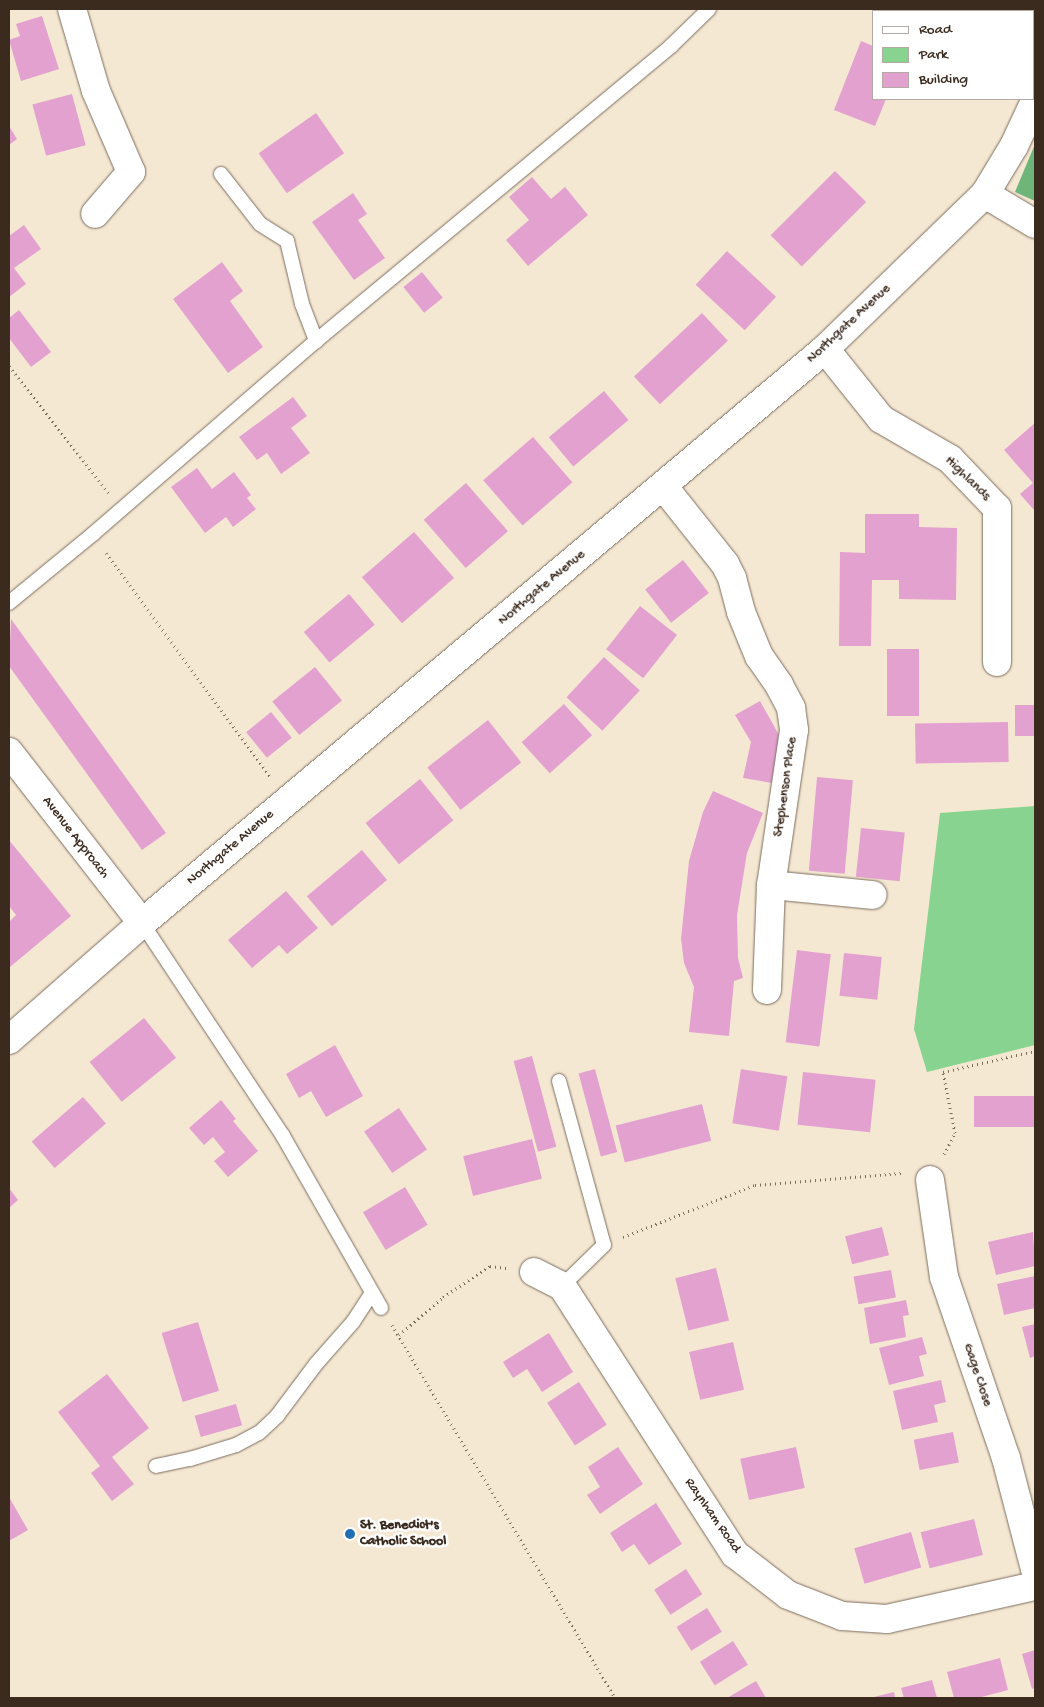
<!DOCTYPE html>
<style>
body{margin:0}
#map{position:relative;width:1044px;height:1707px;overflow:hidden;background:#f5e8d3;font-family:"Gochi Hand",sans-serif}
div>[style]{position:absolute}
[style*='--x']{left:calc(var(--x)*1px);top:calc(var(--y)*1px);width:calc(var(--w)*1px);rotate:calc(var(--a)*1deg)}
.green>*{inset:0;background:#88d390}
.forest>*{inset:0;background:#6eb57a}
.building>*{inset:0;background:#e3a1d0;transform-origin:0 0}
.path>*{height:3px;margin-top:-1.5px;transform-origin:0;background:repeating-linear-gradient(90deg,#7c6c5d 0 1px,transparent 0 5px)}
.roads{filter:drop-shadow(0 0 1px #7c6c5d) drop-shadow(0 0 1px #7c6c5d)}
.lane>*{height:14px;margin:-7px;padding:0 7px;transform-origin:7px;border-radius:7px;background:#fff}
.street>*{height:28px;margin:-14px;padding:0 14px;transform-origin:14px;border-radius:14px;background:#fff}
.dots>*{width:14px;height:14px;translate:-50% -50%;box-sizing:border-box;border:2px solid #fff;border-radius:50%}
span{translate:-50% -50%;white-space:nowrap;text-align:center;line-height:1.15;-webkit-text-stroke:5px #fff;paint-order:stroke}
.street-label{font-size:14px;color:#3b2a1e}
.poi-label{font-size:14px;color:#3b2a1e;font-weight:700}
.left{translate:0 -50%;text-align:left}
.frame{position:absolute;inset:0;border:10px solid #3b2a1e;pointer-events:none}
.legend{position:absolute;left:872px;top:10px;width:162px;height:90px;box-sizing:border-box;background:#fff;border:1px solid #b1aaa5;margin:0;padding:6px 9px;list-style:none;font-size:15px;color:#3b2a1e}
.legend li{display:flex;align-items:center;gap:10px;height:25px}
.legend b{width:25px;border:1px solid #b1aaa5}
</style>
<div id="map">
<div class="green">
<div style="clip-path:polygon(1035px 806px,1035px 1045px,927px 1072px,914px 1029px,940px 813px)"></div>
</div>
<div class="forest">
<div style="clip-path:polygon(1035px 144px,1035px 201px,1015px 192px)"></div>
</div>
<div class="building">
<div style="left:917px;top:9px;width:57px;height:2px"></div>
<div style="clip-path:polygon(42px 16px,59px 69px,21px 81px,9px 40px,20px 36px,16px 24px)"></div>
<div style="clip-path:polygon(861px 41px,873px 46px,873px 99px,886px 99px,875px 126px,834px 110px)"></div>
<div style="left:72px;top:94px;width:53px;height:41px;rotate:75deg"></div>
<div style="left:316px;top:113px;width:49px;height:70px;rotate:55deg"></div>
<div style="clip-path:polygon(9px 126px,17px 139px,9px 145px)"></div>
<div style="left:835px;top:171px;width:44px;height:91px;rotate:45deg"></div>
<div style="clip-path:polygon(532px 177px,551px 199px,565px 187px,588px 215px,528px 266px,506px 240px,529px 220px,509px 197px)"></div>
<div style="clip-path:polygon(353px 193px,367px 214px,358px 220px,385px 258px,354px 280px,312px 222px)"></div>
<div style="clip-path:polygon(24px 225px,41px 249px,14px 268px,26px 284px,9px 297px,9px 236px)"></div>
<div style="left:727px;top:251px;width:67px;height:46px;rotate:43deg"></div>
<div style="clip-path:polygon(222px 262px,243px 291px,230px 301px,263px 347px,228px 373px,173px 299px)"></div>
<div style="left:422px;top:272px;width:33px;height:24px;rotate:51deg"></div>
<div style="clip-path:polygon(19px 310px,51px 352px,31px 367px,9px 338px,9px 318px)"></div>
<div style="left:702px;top:313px;width:38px;height:93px;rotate:47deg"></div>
<div style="left:604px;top:391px;width:38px;height:72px;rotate:50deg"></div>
<div style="clip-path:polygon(293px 397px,307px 416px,291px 428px,310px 453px,281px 474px,267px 453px,257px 460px,239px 437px)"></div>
<div style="clip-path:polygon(1035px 423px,1035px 510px,1034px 510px,1020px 494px,1033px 483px,1004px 450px)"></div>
<div style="left:533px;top:437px;width:60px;height:66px;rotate:49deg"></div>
<div style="clip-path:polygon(197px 468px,212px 489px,234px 472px,251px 495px,247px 498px,256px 509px,233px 527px,226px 517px,205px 533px,171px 487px)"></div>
<div style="left:466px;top:483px;width:64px;height:56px;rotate:49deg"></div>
<div style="clip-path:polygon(865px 514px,919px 514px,919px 527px,957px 528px,956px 600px,899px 599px,899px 580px,872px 580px,871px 646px,839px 646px,840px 552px,865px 553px)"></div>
<div style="left:414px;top:532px;width:61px;height:69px;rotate:49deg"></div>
<div style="left:683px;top:560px;width:42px;height:48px;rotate:52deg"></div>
<div style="left:349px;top:594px;width:40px;height:59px;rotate:50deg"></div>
<div style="left:640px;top:606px;width:47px;height:55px;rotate:38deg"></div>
<div style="clip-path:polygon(11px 619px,166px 833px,142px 850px,9px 666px)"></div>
<div style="left:887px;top:649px;width:32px;height:67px"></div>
<div style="left:604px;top:657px;width:49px;height:55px;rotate:43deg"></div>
<div style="left:315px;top:667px;width:43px;height:55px;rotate:51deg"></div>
<div style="clip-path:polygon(760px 701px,779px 735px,772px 783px,743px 778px,751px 742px,735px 715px)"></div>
<div style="left:564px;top:704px;width:42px;height:57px;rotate:48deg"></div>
<div style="left:1015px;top:705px;width:20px;height:31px"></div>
<div style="left:271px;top:712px;width:33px;height:32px;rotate:51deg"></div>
<div style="left:488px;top:720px;width:54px;height:77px;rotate:52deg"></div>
<div style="left:1008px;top:722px;width:40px;height:93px;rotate:89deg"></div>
<div style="left:817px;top:777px;width:36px;height:94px;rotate:5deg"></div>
<div style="left:420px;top:779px;width:53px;height:70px;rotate:51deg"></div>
<div style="clip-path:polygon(713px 791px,763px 813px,747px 853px,737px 915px,738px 958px,743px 978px,734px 981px,729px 1036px,689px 1032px,694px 987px,684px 963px,681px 939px,689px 861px,703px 812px)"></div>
<div style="left:861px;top:828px;width:44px;height:49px;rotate:6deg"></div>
<div style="clip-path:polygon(9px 840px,71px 916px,10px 967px,9px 922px,16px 915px,9px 906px)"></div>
<div style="left:362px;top:850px;width:39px;height:72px;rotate:50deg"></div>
<div style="clip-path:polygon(286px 891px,318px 928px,287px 954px,279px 945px,252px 968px,228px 940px)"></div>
<div style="left:797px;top:950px;width:34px;height:93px;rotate:7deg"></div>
<div style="left:844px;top:953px;width:38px;height:43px;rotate:6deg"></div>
<div style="left:144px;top:1018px;width:51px;height:70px;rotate:51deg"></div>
<div style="clip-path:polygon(335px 1045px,363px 1096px,326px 1117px,311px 1091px,299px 1098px,286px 1074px)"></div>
<div style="left:532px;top:1056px;width:94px;height:19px;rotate:75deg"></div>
<div style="left:595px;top:1069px;width:86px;height:17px;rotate:75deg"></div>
<div style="left:741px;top:1069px;width:47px;height:55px;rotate:9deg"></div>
<div style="left:803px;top:1072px;width:73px;height:53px;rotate:6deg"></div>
<div style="left:1035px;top:1096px;width:31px;height:61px;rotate:90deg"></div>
<div style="left:83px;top:1097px;width:35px;height:68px;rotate:49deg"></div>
<div style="clip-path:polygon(221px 1100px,236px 1119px,233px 1121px,258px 1151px,228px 1177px,214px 1161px,225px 1152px,213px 1137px,204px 1145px,189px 1128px)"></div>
<div style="left:702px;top:1104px;width:38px;height:89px;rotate:76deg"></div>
<div style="left:399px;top:1108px;width:50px;height:42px;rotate:56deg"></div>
<div style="left:532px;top:1139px;width:41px;height:71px;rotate:76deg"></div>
<div style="left:405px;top:1187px;width:44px;height:49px;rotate:59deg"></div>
<div style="clip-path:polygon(9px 1188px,18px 1200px,9px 1208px)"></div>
<div style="left:882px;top:1227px;width:29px;height:38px;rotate:76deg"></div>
<div style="clip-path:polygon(1033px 1232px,1035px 1266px,996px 1275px,988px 1242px)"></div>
<div style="left:716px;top:1268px;width:54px;height:42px;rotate:76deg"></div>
<div style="left:891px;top:1270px;width:28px;height:38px;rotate:80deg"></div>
<div style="clip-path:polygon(1035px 1276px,1035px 1308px,1004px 1315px,997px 1284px)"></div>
<div style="clip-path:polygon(906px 1300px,909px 1315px,903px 1316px,906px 1337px,870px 1344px,864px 1308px)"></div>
<div style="left:198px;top:1322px;width:72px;height:38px;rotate:73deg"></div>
<div style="clip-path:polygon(1035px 1324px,1035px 1356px,1030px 1358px,1022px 1327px)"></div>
<div style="clip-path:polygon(549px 1333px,573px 1372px,542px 1392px,527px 1369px,513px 1378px,503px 1362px)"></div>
<div style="clip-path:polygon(922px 1337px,927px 1354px,919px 1356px,924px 1376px,889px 1385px,879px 1348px)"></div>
<div style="left:733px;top:1342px;width:49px;height:45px;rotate:77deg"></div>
<div style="clip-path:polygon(107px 1374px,149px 1428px,112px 1457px,134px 1484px,112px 1501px,91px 1473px,100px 1466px,58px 1412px)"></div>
<div style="clip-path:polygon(941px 1380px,946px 1402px,934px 1405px,938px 1422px,902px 1430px,893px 1391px)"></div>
<div style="left:579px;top:1382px;width:51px;height:38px;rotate:57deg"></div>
<div style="left:236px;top:1404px;width:22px;height:43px;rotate:74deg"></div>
<div style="left:953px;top:1432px;width:31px;height:40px;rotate:79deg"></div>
<div style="clip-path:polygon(618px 1447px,643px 1484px,600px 1514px,587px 1495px,600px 1487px,588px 1467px)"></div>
<div style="left:796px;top:1447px;width:42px;height:57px;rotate:78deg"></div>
<div style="clip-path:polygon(9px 1497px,28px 1530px,9px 1541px)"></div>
<div style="clip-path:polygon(656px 1503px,682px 1544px,649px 1565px,634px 1544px,622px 1552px,610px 1533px)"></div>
<div style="left:974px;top:1519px;width:37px;height:55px;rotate:76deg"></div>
<div style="left:911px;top:1532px;width:37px;height:59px;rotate:74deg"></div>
<div style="left:686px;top:1569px;width:30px;height:38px;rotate:57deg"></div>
<div style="left:707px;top:1608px;width:28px;height:36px;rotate:58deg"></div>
<div style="left:733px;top:1641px;width:28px;height:39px;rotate:58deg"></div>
<div style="clip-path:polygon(1035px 1650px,1035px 1688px,1032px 1689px,1022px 1654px)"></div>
<div style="clip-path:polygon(1000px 1658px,1008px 1690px,978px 1698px,954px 1698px,947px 1672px)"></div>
<div style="clip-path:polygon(932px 1680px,937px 1698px,904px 1698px,901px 1688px)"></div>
<div style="clip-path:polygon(756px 1681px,766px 1698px,727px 1698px)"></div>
<div style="clip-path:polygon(894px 1692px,895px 1698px,870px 1698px)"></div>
</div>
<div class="path">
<div style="--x:9;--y:366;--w:162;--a:51.8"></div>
<div style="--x:106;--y:553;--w:279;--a:53.7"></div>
<div style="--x:944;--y:1154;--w:24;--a:-62"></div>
<div style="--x:955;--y:1133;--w:62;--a:-101.1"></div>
<div style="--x:943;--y:1072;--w:94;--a:-12.9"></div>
<div style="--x:623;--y:1237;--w:142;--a:-21.5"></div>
<div style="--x:755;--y:1185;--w:147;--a:-4.7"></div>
<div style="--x:392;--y:1325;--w:435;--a:59.1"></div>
<div style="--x:399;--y:1335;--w:58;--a:-40.8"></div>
<div style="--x:443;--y:1297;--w:56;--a:-33.4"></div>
<div style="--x:490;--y:1266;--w:17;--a:7"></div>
</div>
<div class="roads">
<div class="lane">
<div style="--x:221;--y:174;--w:63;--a:52"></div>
<div style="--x:260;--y:224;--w:32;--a:32"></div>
<div style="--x:287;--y:241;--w:65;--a:76.6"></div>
<div style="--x:302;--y:304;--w:40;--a:69"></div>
<div style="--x:9;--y:603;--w:109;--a:-39.4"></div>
<div style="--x:93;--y:534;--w:295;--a:-40.9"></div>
<div style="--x:316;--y:341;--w:462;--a:-39.7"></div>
<div style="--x:671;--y:46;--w:53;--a:-44.2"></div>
<div style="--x:142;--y:923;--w:255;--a:56.5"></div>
<div style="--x:283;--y:1136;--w:198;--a:60.3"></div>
<div style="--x:559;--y:1081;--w:170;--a:74.7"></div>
<div style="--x:604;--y:1245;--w:59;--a:135.7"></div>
<div style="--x:156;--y:1466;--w:35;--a:-12"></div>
<div style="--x:190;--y:1459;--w:48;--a:-16.9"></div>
<div style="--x:236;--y:1445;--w:26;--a:-28"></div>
<div style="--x:259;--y:1433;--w:25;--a:-43"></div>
<div style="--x:277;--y:1416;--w:65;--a:-53.1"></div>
<div style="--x:316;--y:1364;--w:56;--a:-48.6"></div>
<div style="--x:353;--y:1322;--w:33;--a:-57"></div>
</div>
<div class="street">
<div style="--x:72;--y:9;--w:85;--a:73.7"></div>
<div style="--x:96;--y:91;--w:88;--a:66.6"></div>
<div style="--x:131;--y:172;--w:55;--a:130.6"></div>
<div style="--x:985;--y:194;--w:58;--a:31"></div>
<div style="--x:825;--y:349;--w:90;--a:51.3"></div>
<div style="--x:881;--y:419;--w:80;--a:30.1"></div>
<div style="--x:950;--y:459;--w:68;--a:46.2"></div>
<div style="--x:997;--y:508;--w:154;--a:90"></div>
<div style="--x:663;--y:486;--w:100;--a:51.5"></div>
<div style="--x:725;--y:564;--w:16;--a:63"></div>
<div style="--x:732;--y:578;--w:35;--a:75"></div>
<div style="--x:741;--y:612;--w:48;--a:67.8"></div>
<div style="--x:759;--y:656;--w:35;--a:55"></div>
<div style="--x:779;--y:685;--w:26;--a:62"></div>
<div style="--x:791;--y:708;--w:22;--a:82"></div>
<div style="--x:794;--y:730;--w:157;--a:98.4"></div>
<div style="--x:771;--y:885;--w:105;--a:92.2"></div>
<div style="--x:9;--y:752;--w:217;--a:52.1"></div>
<div style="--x:771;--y:885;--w:102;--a:5.6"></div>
<div style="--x:9;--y:1040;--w:177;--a:-41.3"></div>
<div style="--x:142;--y:923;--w:892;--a:-40.04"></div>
<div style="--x:825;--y:349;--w:223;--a:-44.1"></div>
<div style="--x:985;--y:194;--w:56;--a:-58.9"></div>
<div style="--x:1014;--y:146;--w:50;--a:-65"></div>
<div style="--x:930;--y:1180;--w:98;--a:81.8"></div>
<div style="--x:944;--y:1277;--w:191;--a:71.1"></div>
<div style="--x:1006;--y:1458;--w:115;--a:75.4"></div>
<div style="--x:534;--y:1272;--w:31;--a:27"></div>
<div style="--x:562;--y:1286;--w:319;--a:57.2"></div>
<div style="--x:735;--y:1554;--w:67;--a:37.7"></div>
<div style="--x:788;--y:1595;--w:58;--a:21.3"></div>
<div style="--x:842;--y:1616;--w:45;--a:3.8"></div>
<div style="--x:887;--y:1619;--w:152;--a:-12.6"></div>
</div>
</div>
<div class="dots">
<div style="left:350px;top:1534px;background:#1f6fb2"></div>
</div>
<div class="street-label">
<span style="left:849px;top:324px;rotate:-43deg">Northgate Avenue</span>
<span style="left:967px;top:479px;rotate:44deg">Highlands</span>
<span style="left:542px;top:588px;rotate:-40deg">Northgate Avenue</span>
<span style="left:786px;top:787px;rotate:-82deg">Stephenson Place</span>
<span style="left:75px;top:838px;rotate:52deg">Avenue Approach</span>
<span style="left:231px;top:848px;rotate:-40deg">Northgate Avenue</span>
<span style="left:977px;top:1375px;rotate:71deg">Gage Close</span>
<span style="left:712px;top:1516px;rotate:55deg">Raynham Road</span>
</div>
<div class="poi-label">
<span class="left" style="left:360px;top:1534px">St. Benedict's<br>Catholic School</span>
</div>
<div class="frame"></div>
<ul class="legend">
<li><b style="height:6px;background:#fff"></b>Road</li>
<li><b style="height:14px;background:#88d390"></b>Park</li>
<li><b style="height:14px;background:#e3a1d0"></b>Building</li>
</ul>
</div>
